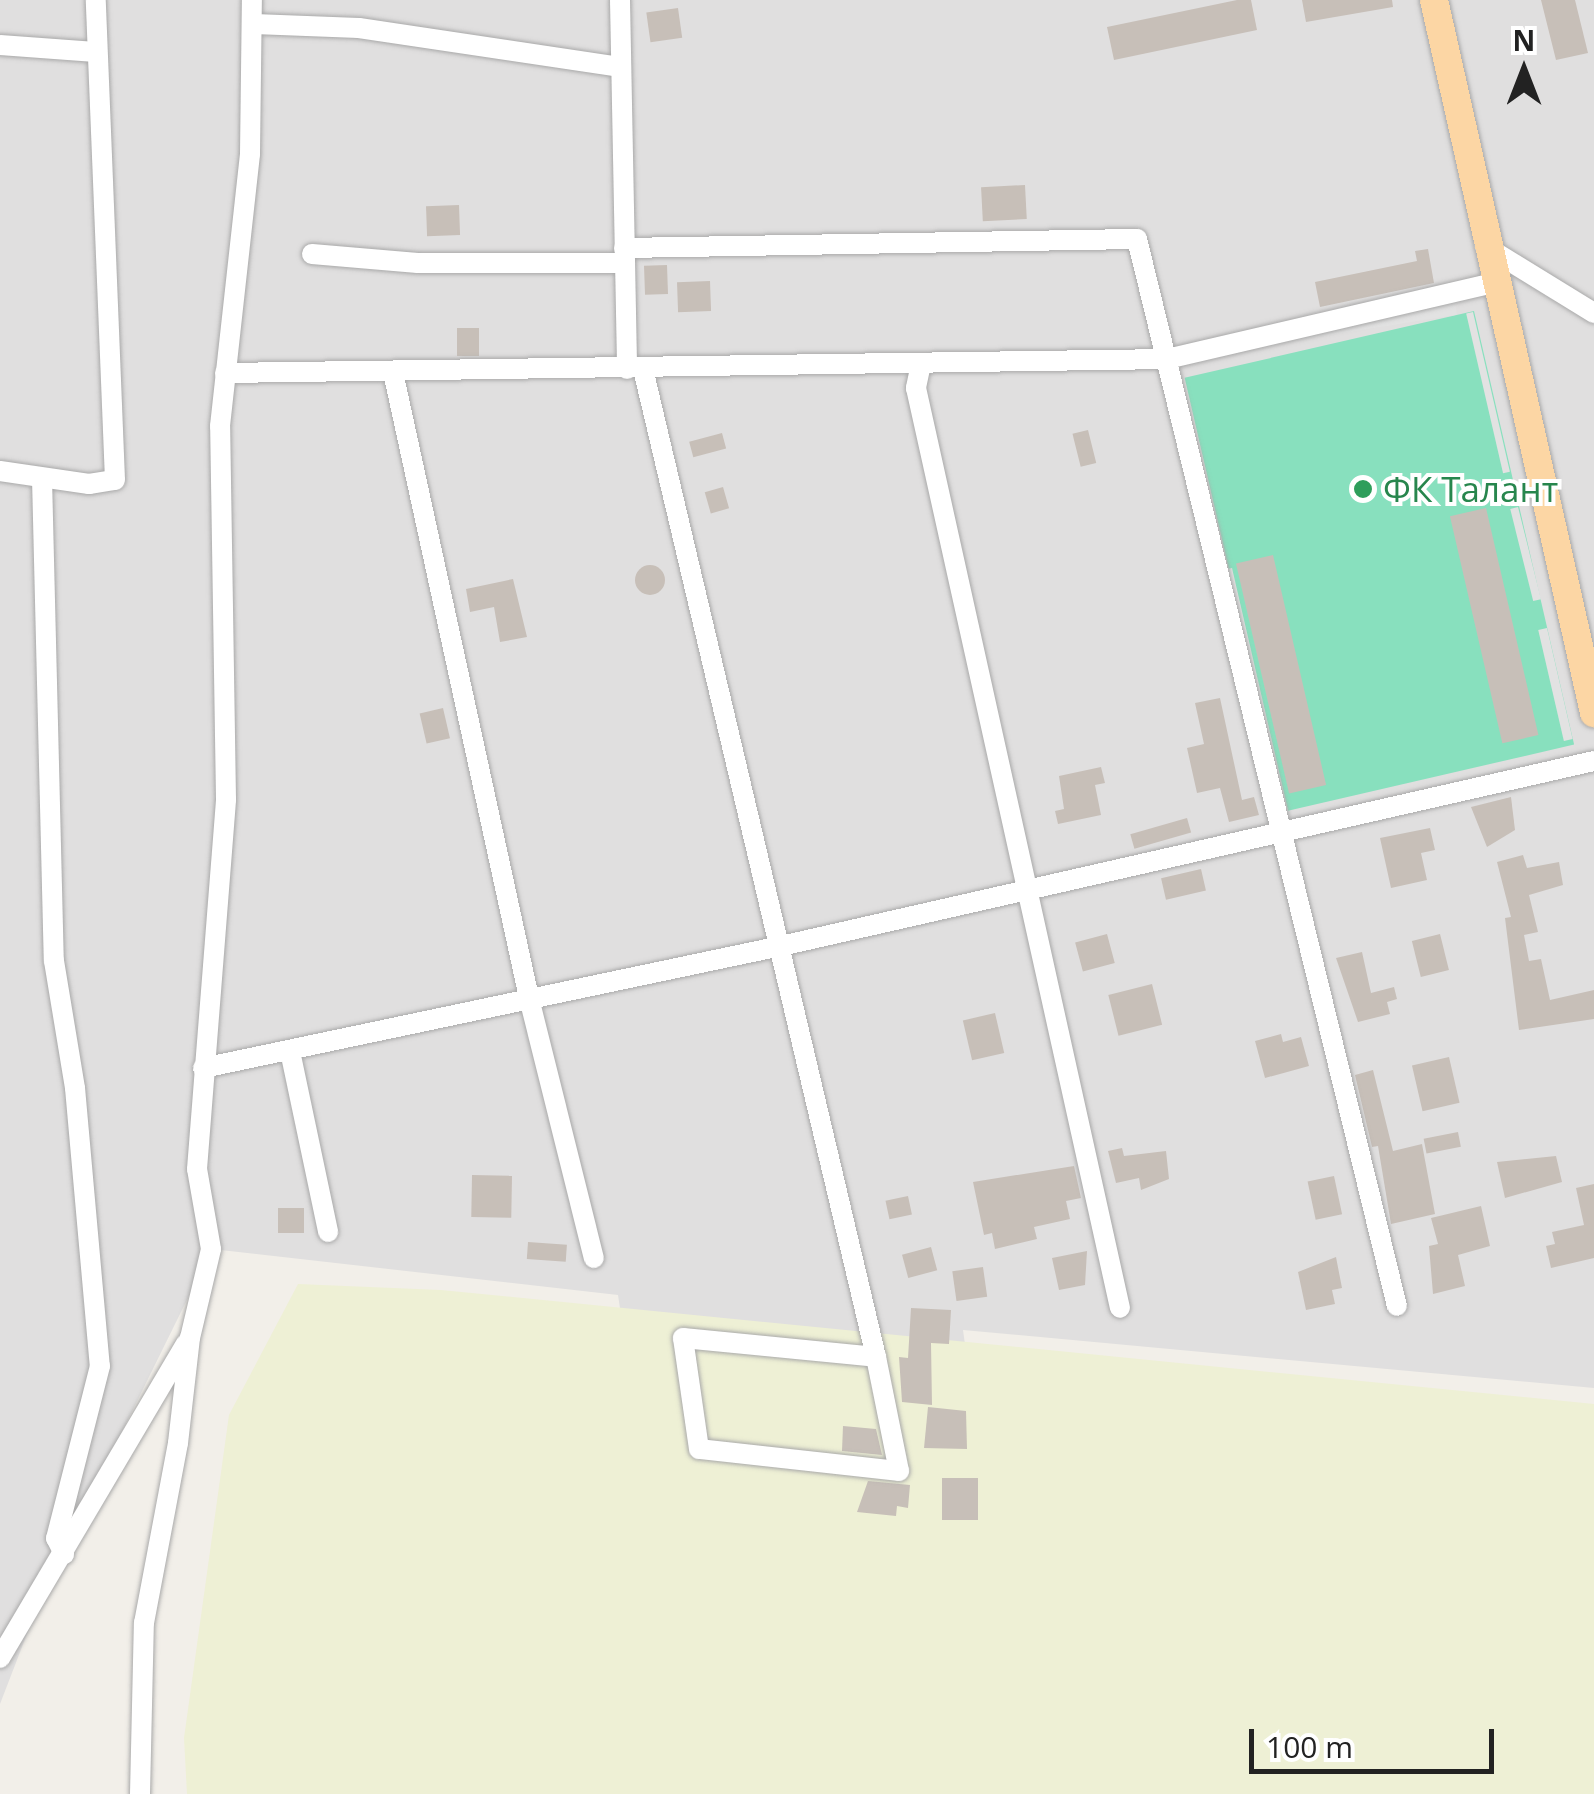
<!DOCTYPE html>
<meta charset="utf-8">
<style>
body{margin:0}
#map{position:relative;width:1594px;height:1794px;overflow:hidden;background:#f2efe9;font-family:"Open Sans",sans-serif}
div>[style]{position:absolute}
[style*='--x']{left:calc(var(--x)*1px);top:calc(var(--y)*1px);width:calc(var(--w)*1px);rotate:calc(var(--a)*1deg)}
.residential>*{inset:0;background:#e0dfdf}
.farmland>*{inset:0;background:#eef0d5}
.pitch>*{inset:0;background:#88e0be;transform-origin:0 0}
.parking>*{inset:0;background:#e2e2e2;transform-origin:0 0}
.building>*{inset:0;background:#c7bfb8;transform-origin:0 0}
.round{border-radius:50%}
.roads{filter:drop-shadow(0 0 2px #a9a9a9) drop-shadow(0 0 2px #a9a9a9)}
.minor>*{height:20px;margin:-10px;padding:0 10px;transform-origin:10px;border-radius:10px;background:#fff}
.major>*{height:28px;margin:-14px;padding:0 14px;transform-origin:14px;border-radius:14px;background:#fcd6a4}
.dots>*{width:28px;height:28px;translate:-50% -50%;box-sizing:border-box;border:5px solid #fff;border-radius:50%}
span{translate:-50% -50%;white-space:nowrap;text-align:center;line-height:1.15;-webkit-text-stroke:8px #fff;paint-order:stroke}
.leisure-label{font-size:35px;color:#27864d}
.left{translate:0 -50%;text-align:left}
.north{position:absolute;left:1474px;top:20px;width:100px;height:100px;-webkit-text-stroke:8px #fff;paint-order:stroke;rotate:0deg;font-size:28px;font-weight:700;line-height:40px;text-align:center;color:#222}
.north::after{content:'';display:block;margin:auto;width:35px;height:45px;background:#222;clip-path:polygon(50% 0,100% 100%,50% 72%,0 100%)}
.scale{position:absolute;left:1249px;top:1729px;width:245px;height:45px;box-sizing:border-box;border:5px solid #222;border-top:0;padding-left:12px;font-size:30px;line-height:35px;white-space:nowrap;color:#222;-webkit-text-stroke:8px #fff;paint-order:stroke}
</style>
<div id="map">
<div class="residential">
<div style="clip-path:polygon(0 0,1594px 0,1594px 1388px,963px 1330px,992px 1540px,649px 1505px,618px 1295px,212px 1249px,44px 1590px,0 1704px)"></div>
</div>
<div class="farmland">
<div style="clip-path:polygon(298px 1284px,441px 1290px,1594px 1404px,1594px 1794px,187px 1794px,184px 1738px,229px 1415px)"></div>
</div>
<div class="pitch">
<div style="left:1474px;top:311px;width:445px;height:297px;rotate:77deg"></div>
</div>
<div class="parking">
<div style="left:1455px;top:303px;width:12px;height:257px;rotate:81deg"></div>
<div style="left:1473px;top:312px;width:164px;height:7px;rotate:77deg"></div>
<div style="left:1518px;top:507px;width:95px;height:8px;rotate:76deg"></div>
<div style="left:1232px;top:568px;width:251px;height:7px;rotate:77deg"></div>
<div style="left:1547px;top:628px;width:114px;height:9px;rotate:77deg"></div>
</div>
<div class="building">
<div style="clip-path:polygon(1237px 0,1251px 0,1257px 30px,1114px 60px,1107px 27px)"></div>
<div style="clip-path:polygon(1302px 0,1392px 0,1393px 7px,1306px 22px)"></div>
<div style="clip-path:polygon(1541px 0,1575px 0,1588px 53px,1556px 60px)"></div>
<div style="left:678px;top:8px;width:30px;height:32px;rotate:82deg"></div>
<div style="left:1025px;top:185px;width:34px;height:44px;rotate:87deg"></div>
<div style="left:459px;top:205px;width:30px;height:33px;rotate:88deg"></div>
<div style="clip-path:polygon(1428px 249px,1434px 283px,1320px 307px,1315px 282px,1417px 261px,1415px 251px)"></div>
<div style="left:667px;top:265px;width:29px;height:23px;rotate:88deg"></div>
<div style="left:710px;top:281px;width:30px;height:33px;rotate:88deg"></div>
<div style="left:457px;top:328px;width:22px;height:28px"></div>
<div style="left:1088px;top:430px;width:34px;height:16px;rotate:76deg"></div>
<div style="left:722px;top:433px;width:16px;height:34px;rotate:75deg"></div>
<div style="left:723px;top:487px;width:22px;height:19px;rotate:74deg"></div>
<div style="left:1486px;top:508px;width:233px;height:37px;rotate:77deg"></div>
<div style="left:1273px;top:555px;width:236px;height:38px;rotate:77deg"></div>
<div class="round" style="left:635px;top:565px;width:30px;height:30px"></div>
<div style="clip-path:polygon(513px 579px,527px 637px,500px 642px,494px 607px,470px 612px,466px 589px)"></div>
<div style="clip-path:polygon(1220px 698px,1242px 800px,1254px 797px,1259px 815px,1229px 822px,1220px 788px,1197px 793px,1187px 748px,1204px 744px,1195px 703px)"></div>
<div style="left:443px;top:708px;width:31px;height:24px;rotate:77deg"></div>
<div style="clip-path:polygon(1101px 767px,1105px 783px,1095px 785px,1101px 815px,1058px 824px,1055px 811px,1064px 809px,1059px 776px)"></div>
<div style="clip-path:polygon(1511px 797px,1515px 830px,1487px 847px,1471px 807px)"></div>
<div style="left:1187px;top:818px;width:15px;height:59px;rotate:74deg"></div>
<div style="clip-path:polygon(1430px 828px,1435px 850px,1421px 853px,1427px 880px,1391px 888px,1380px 838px)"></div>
<div style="clip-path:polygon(1523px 855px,1527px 868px,1559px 862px,1563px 885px,1529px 895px,1538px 932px,1524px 935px,1529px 961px,1541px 959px,1550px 1000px,1594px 990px,1594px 1019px,1519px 1030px,1505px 918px,1511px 917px,1497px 862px)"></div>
<div style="left:1201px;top:869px;width:22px;height:41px;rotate:77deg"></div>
<div style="left:1107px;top:934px;width:30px;height:33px;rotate:75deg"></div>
<div style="left:1440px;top:934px;width:37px;height:29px;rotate:76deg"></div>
<div style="clip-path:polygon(1362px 952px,1371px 993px,1394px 987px,1397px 999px,1387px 1002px,1390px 1014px,1358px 1022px,1336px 958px)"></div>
<div style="left:1152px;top:984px;width:42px;height:45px;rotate:76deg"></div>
<div style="left:995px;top:1013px;width:41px;height:33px;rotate:77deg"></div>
<div style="clip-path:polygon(1281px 1034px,1283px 1042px,1301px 1037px,1309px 1066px,1265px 1078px,1255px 1041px)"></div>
<div style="left:1449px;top:1057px;width:47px;height:38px;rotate:77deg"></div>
<div style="clip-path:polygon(1373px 1070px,1393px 1151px,1422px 1144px,1435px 1214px,1391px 1224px,1378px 1146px,1372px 1147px,1355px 1075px)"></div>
<div style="left:1458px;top:1132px;width:15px;height:35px;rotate:79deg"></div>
<div style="clip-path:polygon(1122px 1148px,1124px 1156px,1166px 1151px,1169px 1179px,1141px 1190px,1139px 1178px,1116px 1183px,1108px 1151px)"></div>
<div style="clip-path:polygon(1556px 1156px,1562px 1182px,1505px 1198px,1497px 1162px)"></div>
<div style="clip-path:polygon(1074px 1166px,1081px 1198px,1066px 1201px,1070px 1219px,1034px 1227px,1037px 1239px,995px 1249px,992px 1233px,984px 1235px,973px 1182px)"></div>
<div style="left:472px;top:1175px;width:40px;height:42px;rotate:1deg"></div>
<div style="left:1334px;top:1176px;width:39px;height:27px;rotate:78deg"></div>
<div style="clip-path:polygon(1594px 1184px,1594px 1258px,1551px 1268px,1546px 1246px,1555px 1244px,1552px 1232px,1584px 1225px,1576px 1188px)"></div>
<div style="left:908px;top:1196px;width:19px;height:23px;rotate:78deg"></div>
<div style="clip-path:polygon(1481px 1206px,1490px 1246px,1458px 1255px,1465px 1286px,1433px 1294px,1429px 1246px,1438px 1244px,1431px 1218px)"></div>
<div style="left:304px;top:1208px;width:25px;height:26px;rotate:90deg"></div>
<div style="left:528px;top:1242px;width:39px;height:17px;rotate:4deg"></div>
<div style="left:931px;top:1247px;width:24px;height:30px;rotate:75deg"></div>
<div style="clip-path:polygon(1087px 1251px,1085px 1285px,1059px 1290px,1052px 1258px)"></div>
<div style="clip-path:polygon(1336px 1257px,1342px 1288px,1332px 1290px,1335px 1304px,1306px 1310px,1298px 1272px)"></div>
<div style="left:983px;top:1267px;width:30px;height:31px;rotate:82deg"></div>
<div style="clip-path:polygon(911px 1308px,951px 1310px,949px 1344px,931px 1343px,932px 1405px,902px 1402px,899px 1357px,908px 1358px)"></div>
<div style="clip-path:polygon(928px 1407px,966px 1411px,967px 1449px,924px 1448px)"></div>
<div style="clip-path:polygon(843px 1426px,876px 1429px,882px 1455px,842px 1451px)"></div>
<div style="left:942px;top:1478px;width:36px;height:42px"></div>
<div style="clip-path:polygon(868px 1481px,910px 1485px,908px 1508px,897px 1506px,896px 1516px,857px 1512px)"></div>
</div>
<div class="roads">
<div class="minor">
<div style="--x:620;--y:0;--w:369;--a:88.9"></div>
<div style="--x:254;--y:24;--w:105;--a:2.2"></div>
<div style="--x:359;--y:28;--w:265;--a:8.5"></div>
<div style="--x:0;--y:45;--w:96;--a:4.2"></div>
<div style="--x:1485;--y:246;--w:128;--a:31.6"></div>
<div style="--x:624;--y:248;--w:513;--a:-1.01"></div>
<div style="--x:1137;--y:239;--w:1098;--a:76.31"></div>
<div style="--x:312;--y:254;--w:106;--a:4.9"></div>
<div style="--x:418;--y:263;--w:206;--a:0"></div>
<div style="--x:921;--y:364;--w:25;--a:102"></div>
<div style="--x:916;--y:388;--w:942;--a:77.5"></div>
<div style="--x:643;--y:369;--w:1015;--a:76.73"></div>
<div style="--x:876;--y:1357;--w:116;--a:78.6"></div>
<div style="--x:899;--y:1471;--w:201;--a:-173.7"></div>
<div style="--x:699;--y:1449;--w:112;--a:-98.2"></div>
<div style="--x:683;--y:1338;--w:194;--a:5.6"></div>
<div style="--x:393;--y:372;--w:641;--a:77.74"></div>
<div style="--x:529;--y:998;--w:268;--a:76"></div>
<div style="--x:225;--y:373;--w:942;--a:-0.85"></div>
<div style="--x:1167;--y:359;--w:335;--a:-13.1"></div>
<div style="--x:0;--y:471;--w:90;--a:8.3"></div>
<div style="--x:89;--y:484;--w:26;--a:-9"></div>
<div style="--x:115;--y:480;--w:480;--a:-92.3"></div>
<div style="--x:42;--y:478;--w:483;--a:88.6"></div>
<div style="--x:54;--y:961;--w:129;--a:80.6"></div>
<div style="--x:75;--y:1088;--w:279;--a:84.9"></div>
<div style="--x:100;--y:1366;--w:178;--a:104.3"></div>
<div style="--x:56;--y:1538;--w:18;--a:63"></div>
<div style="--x:290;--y:1051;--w:185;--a:78.1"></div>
<div style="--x:203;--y:1068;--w:591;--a:-11.92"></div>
<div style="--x:781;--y:946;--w:834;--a:-12.82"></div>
<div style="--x:0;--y:1658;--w:365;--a:-59.4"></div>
<div style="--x:140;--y:1794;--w:171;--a:-88.7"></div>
<div style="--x:144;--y:1623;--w:183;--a:-79.3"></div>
<div style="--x:178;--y:1443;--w:106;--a:-83.5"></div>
<div style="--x:190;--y:1338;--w:91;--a:-76.7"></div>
<div style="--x:211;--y:1249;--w:81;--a:-99.9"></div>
<div style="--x:197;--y:1169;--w:371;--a:-85.5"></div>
<div style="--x:226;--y:799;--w:373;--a:-90.9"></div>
<div style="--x:220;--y:426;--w:274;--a:-83.7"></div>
<div style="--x:250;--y:154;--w:154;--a:-89.3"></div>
</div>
<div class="major">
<div style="--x:1434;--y:0;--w:731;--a:77.35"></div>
</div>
</div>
<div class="dots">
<div style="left:1363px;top:489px;background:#2e9e5b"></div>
</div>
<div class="leisure-label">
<span class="left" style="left:1383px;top:489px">ФК Талант</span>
</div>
<div class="north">N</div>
<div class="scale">100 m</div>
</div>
